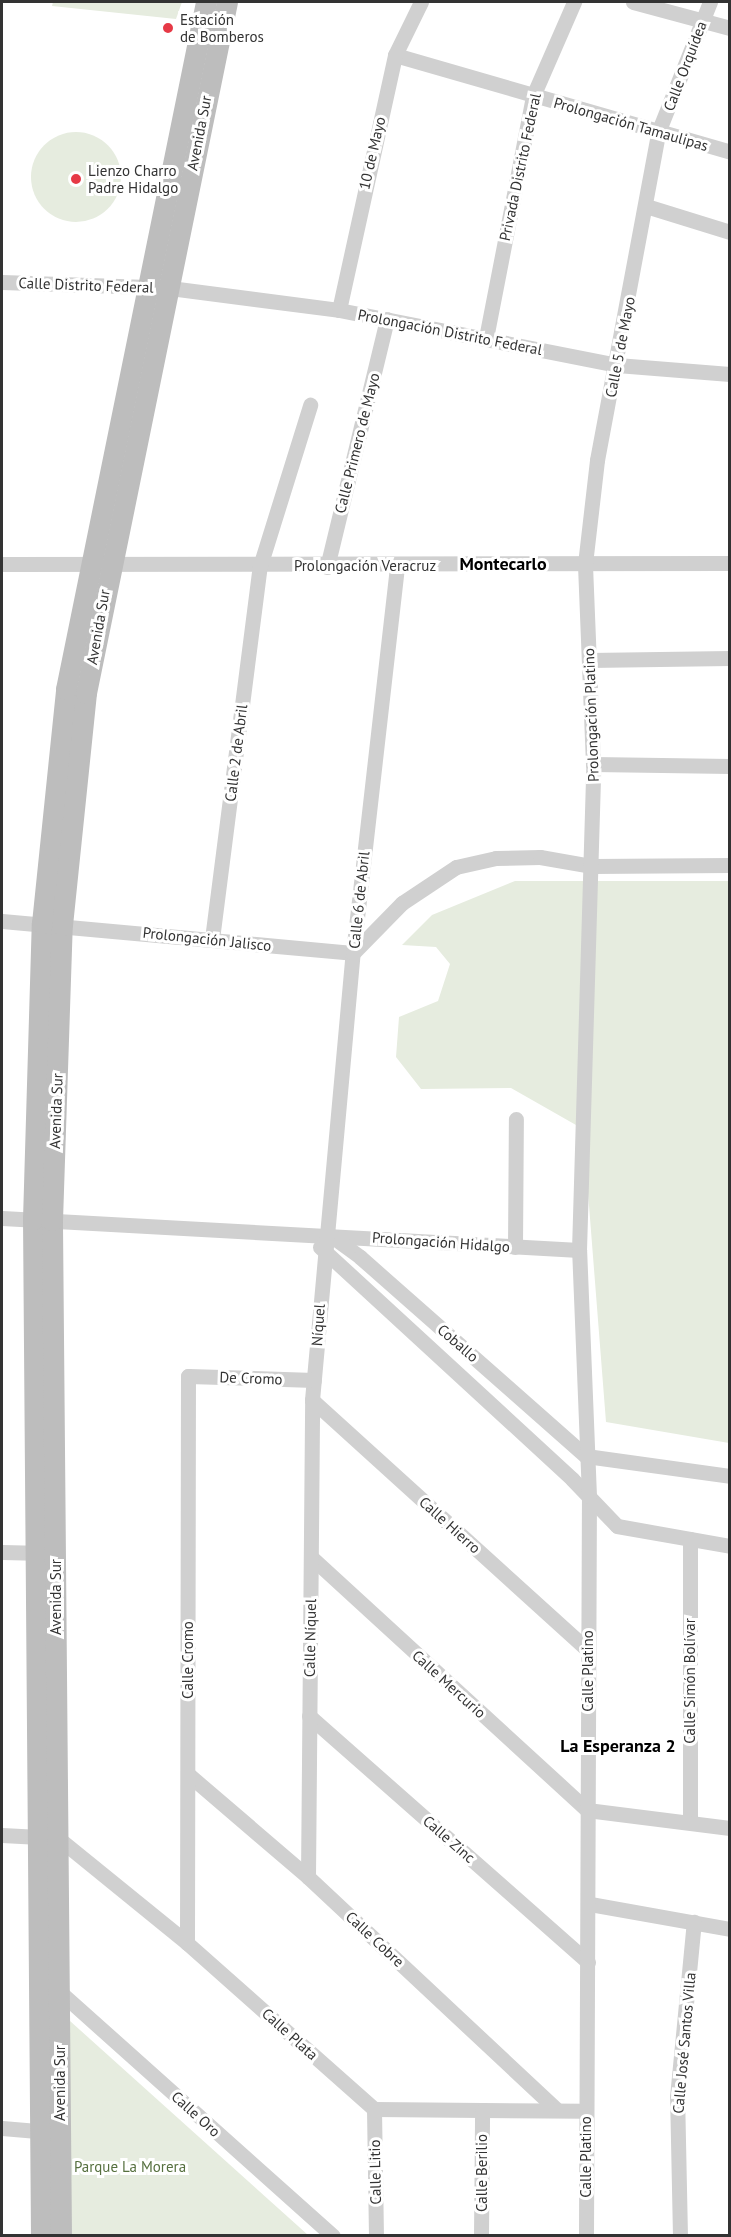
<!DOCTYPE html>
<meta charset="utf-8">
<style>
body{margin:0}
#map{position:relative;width:731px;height:2237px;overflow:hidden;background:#fff;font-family:"PT Sans",sans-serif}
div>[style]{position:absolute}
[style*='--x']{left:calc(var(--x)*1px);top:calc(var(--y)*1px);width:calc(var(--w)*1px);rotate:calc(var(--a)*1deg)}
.green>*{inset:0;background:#e6ecdf}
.round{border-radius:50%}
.street>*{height:15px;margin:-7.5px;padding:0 7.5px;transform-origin:7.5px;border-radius:7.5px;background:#d0d0d0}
.secondary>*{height:21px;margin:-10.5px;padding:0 10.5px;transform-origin:10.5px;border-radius:10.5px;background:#bdbdbd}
.dots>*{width:16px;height:16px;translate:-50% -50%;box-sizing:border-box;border:3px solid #fff;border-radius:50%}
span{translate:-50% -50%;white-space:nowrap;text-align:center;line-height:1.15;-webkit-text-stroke:6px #fff;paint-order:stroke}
.poi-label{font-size:15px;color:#333}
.left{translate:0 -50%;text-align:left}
.street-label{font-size:15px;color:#333}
.park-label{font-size:15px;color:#56703f}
.quarter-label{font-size:18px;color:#000;font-weight:700}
.frame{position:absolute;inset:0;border:3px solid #333;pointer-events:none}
</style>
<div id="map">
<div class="green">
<div style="clip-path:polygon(53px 2px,182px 2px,176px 19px,52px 6px)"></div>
<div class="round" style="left:31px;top:132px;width:90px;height:90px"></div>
<div style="clip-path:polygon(515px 881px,729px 881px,729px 1443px,606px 1422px,583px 1129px,511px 1088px,421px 1089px,396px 1057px,399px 1017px,438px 1001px,450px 964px,436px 947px,402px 945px,432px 915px)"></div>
<div style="clip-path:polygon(60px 2012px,308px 2235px,62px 2235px)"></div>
</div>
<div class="street">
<div style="--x:633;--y:2;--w:100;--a:15"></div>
<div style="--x:395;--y:55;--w:349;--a:16.1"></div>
<div style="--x:646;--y:206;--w:88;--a:17.2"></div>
<div style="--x:2;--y:282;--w:168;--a:2"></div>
<div style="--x:170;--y:288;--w:170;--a:7.4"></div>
<div style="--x:339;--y:310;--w:283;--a:11.2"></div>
<div style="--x:617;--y:365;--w:113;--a:4.6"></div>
<div style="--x:339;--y:310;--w:261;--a:-77.6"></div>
<div style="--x:395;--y:55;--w:59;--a:-63.9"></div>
<div style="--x:486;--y:338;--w:247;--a:-79"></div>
<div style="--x:533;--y:96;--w:103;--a:-66.4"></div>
<div style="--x:2;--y:564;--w:728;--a:-0.08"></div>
<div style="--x:327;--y:567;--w:255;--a:-76.4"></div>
<div style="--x:589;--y:660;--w:141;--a:-0.8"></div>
<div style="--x:593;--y:764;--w:137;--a:0.8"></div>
<div style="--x:2;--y:921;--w:352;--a:5.2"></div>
<div style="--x:212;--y:939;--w:376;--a:-82.7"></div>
<div style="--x:260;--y:566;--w:169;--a:-72.7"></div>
<div style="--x:353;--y:953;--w:70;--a:-45.6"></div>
<div style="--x:402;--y:903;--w:65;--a:-33.7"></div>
<div style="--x:456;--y:867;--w:41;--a:-12.7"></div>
<div style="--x:496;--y:858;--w:44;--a:-1.3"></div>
<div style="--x:540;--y:857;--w:53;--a:9.8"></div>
<div style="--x:592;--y:866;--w:138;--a:-0.4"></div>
<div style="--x:2;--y:1218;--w:578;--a:3.17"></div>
<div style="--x:330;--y:1235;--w:37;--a:36"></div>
<div style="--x:360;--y:1257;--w:301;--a:41.4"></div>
<div style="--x:586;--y:1456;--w:145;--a:7.9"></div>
<div style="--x:320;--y:1247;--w:343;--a:42.6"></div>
<div style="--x:572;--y:1479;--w:65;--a:46.2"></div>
<div style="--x:617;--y:1526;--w:115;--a:10"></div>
<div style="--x:515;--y:1247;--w:128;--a:-89.6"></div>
<div style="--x:312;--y:1400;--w:372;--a:42.2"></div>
<div style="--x:690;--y:1539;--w:283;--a:90"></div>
<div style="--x:2;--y:1552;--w:42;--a:1.4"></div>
<div style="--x:311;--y:1557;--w:374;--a:42.5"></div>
<div style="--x:587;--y:1810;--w:144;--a:7.2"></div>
<div style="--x:309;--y:1716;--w:372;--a:41.4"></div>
<div style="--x:189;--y:1775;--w:157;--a:40.6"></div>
<div style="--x:308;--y:1877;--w:340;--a:43.1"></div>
<div style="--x:2;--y:1835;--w:56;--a:3.1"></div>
<div style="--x:58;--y:1838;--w:166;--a:39.1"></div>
<div style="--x:187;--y:1943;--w:250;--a:41.6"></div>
<div style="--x:374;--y:2109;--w:211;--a:0.5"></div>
<div style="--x:308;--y:1877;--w:477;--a:-89.5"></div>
<div style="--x:312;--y:1400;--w:449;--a:-84.8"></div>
<div style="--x:353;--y:953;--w:389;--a:-83.5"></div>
<div style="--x:590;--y:1904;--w:142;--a:10.1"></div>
<div style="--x:187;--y:1943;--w:567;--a:-89.9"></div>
<div style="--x:188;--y:1376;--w:126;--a:1.8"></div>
<div style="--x:60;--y:1992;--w:366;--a:41.8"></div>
<div style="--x:374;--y:2109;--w:127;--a:89.1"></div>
<div style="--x:2;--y:2128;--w:47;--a:4.9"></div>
<div style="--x:481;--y:2236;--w:125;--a:-89.5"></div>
<div style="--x:586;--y:2236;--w:740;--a:-89.77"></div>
<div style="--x:589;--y:1496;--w:246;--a:-92.3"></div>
<div style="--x:579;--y:1250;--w:486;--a:-88.3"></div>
<div style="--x:593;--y:764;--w:200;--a:-92.3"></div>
<div style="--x:585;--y:564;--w:105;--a:-83.4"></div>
<div style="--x:597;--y:460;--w:336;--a:-79.4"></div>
<div style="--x:659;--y:130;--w:138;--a:-68.3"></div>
<div style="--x:680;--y:2236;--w:139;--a:-91.2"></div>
<div style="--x:677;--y:2097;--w:176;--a:-84.5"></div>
</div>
<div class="secondary">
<div style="--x:41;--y:2236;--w:1017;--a:-90.45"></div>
<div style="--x:33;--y:1219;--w:296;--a:-88.3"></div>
<div style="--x:42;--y:923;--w:235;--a:-84.1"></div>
<div style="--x:66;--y:689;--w:701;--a:-78.48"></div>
<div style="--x:61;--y:2236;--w:1016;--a:-90.51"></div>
<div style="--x:52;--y:1220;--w:295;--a:-88.1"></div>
<div style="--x:62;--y:925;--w:233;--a:-84.1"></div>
<div style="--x:86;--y:693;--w:705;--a:-78.47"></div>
</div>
<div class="dots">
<div style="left:168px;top:28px;background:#e63946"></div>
<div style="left:76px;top:179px;background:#e63946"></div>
</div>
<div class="poi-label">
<span class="left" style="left:180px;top:28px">Estación<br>de Bomberos</span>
<span class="left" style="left:88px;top:179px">Lienzo Charro<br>Padre Hidalgo</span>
</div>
<div class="street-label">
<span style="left:685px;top:66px;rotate:-69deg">Calle Orquídea</span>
<span style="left:631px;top:124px;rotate:16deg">Prolongación Tamaulipas</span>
<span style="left:199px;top:133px;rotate:-79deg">Avenida Sur</span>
<span style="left:372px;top:153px;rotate:-77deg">10 de Mayo</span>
<span style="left:520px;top:167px;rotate:-78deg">Privada Distrito Federal</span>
<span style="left:86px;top:285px;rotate:2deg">Calle Distrito Federal</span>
<span style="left:450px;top:332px;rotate:11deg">Prolongación Distrito Federal</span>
<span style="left:620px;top:347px;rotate:-79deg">Calle 5 de Mayo</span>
<span style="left:357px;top:443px;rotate:-76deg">Calle Primero de Mayo</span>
<span style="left:365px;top:566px">Prolongación Veracruz</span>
<span style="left:98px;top:627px;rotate:-80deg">Avenida Sur</span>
<span style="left:591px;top:715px;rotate:-92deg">Prolongación Platino</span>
<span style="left:236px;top:753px;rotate:-83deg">Calle 2 de Abril</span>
<span style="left:359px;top:900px;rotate:-84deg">Calle 6 de Abril</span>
<span style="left:207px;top:939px;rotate:6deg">Prolongación Jalisco</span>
<span style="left:56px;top:1111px;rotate:-88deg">Avenida Sur</span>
<span style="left:441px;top:1242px;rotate:4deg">Prolongación Hidalgo</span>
<span style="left:318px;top:1325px;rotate:-86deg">Níquel</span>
<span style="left:458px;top:1343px;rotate:41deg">Coballo</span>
<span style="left:251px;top:1378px;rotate:2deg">De Cromo</span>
<span style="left:450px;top:1525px;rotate:42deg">Calle Hierro</span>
<span style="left:56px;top:1597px;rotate:-90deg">Avenida Sur</span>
<span style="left:310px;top:1638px;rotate:-89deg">Calle Níquel</span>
<span style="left:188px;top:1660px;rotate:-90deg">Calle Cromo</span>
<span style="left:588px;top:1671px;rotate:-90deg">Calle Platino</span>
<span style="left:690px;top:1681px;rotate:-90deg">Calle Simón Bolívar</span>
<span style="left:449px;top:1684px;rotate:42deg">Calle Mercurio</span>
<span style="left:449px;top:1839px;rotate:41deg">Calle Zinc</span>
<span style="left:375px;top:1939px;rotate:43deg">Calle Cobre</span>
<span style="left:290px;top:2034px;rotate:42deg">Calle Plata</span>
<span style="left:684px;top:2043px;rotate:-85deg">Calle José Santos Villa</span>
<span style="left:60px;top:2083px;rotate:-90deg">Avenida Sur</span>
<span style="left:196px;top:2114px;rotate:42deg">Calle Oro</span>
<span style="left:586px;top:2157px;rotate:-90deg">Calle Platino</span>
<span style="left:375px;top:2172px;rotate:-91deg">Calle Litio</span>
<span style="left:482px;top:2173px;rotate:-90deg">Calle Berilio</span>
</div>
<div class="park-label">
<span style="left:130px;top:2167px">Parque La Morera</span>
</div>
<div class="quarter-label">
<span style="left:503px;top:564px">Montecarlo</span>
<span style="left:618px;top:1746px">La Esperanza 2</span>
</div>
<div class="frame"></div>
</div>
